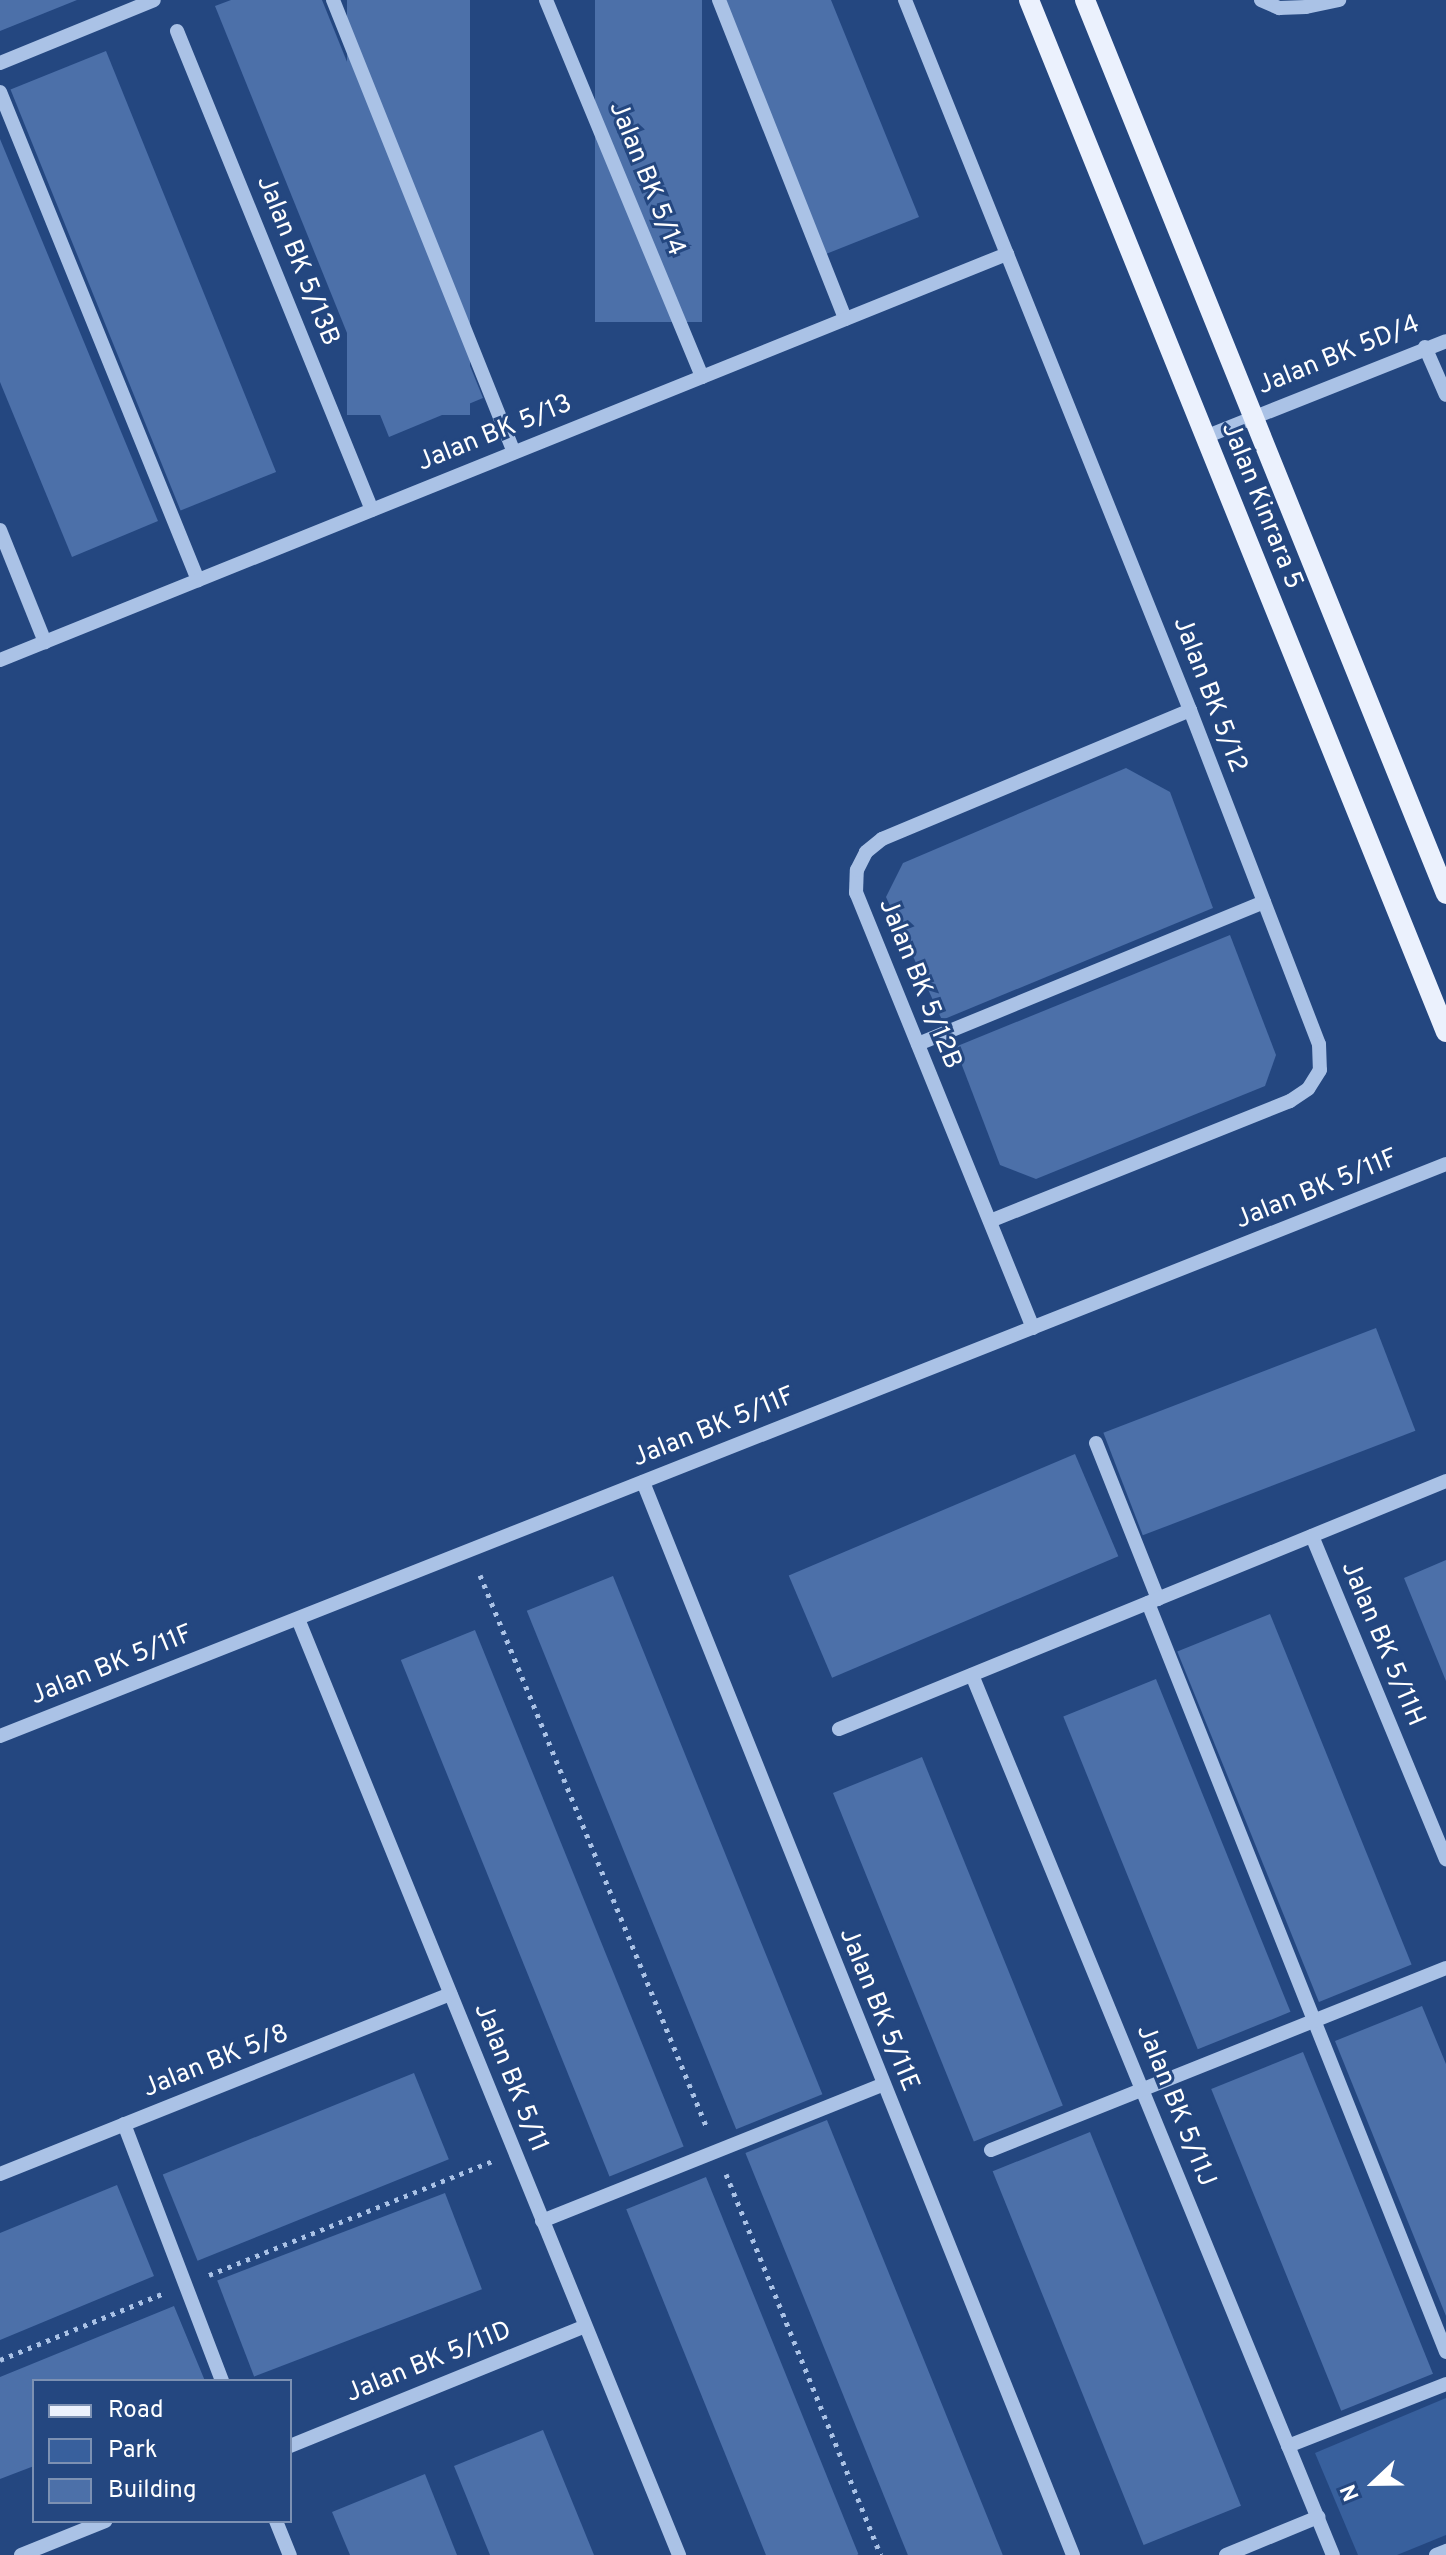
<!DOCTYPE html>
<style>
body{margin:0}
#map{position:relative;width:1446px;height:2555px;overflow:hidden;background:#244780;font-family:Overpass,sans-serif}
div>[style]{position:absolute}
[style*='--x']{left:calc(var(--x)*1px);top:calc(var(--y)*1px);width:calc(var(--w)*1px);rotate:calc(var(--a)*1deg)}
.green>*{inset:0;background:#38609d}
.building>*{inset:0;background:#4c70a9;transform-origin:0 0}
.path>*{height:5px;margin-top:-2.5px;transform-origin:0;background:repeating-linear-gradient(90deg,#aac2e6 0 4px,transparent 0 10px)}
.minor>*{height:14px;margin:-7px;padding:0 7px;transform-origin:7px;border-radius:7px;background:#aac2e6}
.major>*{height:20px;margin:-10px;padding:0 10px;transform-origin:10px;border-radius:10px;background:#ebf1fd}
span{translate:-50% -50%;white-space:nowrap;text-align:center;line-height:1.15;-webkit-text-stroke:6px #244780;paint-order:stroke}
.street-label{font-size:26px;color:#fff}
.legend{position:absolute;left:32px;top:2379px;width:260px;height:144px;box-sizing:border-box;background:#244780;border:2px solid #7c91b3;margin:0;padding:10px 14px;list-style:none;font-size:24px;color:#fff}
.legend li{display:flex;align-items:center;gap:16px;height:40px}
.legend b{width:40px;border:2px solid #7c91b3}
.north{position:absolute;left:1334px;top:2443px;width:80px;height:80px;-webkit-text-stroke:6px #244780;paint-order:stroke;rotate:248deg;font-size:22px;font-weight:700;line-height:32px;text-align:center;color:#fff}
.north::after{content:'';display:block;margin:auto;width:28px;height:36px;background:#fff;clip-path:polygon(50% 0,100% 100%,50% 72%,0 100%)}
</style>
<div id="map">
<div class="green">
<div style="clip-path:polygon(1446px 2398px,1446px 2535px,1397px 2555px,1358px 2555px,1315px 2453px)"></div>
</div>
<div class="building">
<div style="clip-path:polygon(0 0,77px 0,0 31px)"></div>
<div style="clip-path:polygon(231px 0,322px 0,483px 398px,389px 437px,215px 6px)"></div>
<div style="left:347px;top:0;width:123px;height:415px"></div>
<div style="left:595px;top:0;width:107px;height:322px"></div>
<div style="clip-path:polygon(724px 0,831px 0,919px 217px,826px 254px)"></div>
<div style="left:106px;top:51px;width:454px;height:103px;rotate:68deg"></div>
<div style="clip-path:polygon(0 139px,158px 521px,72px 557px,0 382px)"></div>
<div style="clip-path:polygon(1126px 768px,1170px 792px,1213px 908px,942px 1020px,886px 897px,903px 863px)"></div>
<div style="clip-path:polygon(1230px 935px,1276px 1055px,1265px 1086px,1036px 1179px,1000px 1165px,955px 1047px)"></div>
<div style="left:1376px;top:1328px;width:110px;height:292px;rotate:69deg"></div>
<div style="left:1075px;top:1454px;width:111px;height:311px;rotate:67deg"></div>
<div style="clip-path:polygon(1446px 1560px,1446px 1681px,1404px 1578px)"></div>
<div style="left:613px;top:1576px;width:559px;height:93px;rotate:68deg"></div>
<div style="left:1270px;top:1614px;width:378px;height:100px;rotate:68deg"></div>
<div style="left:475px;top:1630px;width:557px;height:80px;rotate:68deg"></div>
<div style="left:1156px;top:1679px;width:359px;height:100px;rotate:68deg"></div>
<div style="left:922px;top:1757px;width:376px;height:96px;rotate:68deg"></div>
<div style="clip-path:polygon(1422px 2006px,1446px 2064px,1446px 2316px,1335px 2041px)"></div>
<div style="left:1303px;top:2052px;width:347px;height:99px;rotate:68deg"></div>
<div style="left:414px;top:2073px;width:93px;height:271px;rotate:68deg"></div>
<div style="left:827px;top:2120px;width:469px;height:88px;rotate:68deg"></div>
<div style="left:1090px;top:2132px;width:403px;height:105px;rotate:68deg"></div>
<div style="left:706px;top:2177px;width:407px;height:86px;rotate:68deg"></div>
<div style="clip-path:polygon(117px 2185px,154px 2276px,0 2340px,0 2233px)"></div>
<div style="left:445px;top:2193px;width:103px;height:244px;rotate:69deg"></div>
<div style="clip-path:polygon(174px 2306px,205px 2381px,34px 2381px,34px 2466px,0 2479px,0 2377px)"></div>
<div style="clip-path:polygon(543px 2430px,594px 2555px,490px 2555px,454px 2466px)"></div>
<div style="clip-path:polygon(425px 2474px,457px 2555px,350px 2555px,332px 2512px)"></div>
</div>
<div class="path">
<div style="--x:480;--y:1575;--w:598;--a:67.68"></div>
<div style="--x:726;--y:2174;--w:411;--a:67.9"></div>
<div style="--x:209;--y:2275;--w:305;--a:-21.9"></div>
<div style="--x:0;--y:2360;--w:175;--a:-22.2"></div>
</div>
<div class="minor">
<div style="--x:333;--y:0;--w:487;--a:68.2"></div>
<div style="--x:546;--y:0;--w:408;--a:67.5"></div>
<div style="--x:719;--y:0;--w:343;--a:68.4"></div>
<div style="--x:905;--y:0;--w:765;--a:68.13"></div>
<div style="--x:1190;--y:710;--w:358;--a:68.9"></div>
<div style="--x:1319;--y:1044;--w:26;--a:88"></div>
<div style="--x:1320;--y:1070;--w:22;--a:122"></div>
<div style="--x:1308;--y:1089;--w:22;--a:146"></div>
<div style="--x:1290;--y:1101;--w:323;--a:158.2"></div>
<div style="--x:1261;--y:0;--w:20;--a:24"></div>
<div style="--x:1279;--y:8;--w:27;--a:-2"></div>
<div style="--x:1306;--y:7;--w:34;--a:-12"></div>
<div style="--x:177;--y:31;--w:517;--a:67.85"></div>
<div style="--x:0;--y:63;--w:166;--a:-22.2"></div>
<div style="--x:0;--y:92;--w:527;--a:67.92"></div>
<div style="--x:1425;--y:347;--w:52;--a:66.4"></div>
<div style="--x:1205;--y:437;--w:259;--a:-21.7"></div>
<div style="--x:0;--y:530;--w:121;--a:68.1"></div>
<div style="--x:0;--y:660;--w:1086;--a:-21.96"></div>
<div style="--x:918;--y:1044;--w:374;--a:-22.3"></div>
<div style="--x:1033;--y:1328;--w:470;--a:-112.1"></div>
<div style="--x:856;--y:893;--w:23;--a:-88"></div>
<div style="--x:857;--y:870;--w:20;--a:-63"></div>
<div style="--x:866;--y:852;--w:21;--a:-39"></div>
<div style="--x:882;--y:839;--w:334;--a:-22.7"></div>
<div style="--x:1096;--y:1443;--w:168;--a:68.3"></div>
<div style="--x:643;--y:1482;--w:1156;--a:68.16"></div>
<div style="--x:1312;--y:1536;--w:350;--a:67.5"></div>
<div style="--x:1148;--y:1603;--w:806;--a:68.3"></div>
<div style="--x:298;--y:1619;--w:1011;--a:67.85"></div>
<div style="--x:972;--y:1675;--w:951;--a:67.7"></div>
<div style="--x:839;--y:1729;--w:656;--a:-22.22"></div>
<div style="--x:0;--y:1736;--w:1555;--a:-21.58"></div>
<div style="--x:124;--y:2124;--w:275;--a:69.1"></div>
<div style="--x:991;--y:2150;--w:490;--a:-21.8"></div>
<div style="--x:0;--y:2174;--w:485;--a:-21.8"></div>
<div style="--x:542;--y:2221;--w:366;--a:-21.8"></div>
<div style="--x:290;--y:2446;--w:318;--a:-22.1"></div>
<div style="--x:1288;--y:2446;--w:170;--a:-21.4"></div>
<div style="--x:276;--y:2521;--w:37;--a:68"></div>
<div style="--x:21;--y:2555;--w:91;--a:-22"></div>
<div style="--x:1226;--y:2555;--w:100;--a:-22.4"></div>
<div style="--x:1436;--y:2555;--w:11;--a:-22"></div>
</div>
<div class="major">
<div style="--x:1029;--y:0;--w:1113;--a:68"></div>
<div style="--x:1085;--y:0;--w:964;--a:68.01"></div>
</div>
<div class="street-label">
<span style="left:646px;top:179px;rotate:68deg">Jalan BK 5/14</span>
<span style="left:297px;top:261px;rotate:68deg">Jalan BK 5/13B</span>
<span style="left:1339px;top:356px;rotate:-22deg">Jalan BK 5D/4</span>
<span style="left:495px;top:434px;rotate:-22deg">Jalan BK 5/13</span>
<span style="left:1261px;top:506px;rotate:68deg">Jalan Kinrara 5</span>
<span style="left:1209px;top:695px;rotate:69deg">Jalan BK 5/12</span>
<span style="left:919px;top:984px;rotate:68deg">Jalan BK 5/12B</span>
<span style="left:1317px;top:1190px;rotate:-22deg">Jalan BK 5/11F</span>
<span style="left:714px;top:1428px;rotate:-22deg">Jalan BK 5/11F</span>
<span style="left:1382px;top:1644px;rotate:67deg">Jalan BK 5/11H</span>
<span style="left:112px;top:1666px;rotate:-22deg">Jalan BK 5/11F</span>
<span style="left:878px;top:2010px;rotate:68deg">Jalan BK 5/11E</span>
<span style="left:216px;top:2062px;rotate:-22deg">Jalan BK 5/8</span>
<span style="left:510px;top:2078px;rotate:68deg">Jalan BK 5/11</span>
<span style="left:1175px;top:2106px;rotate:68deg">Jalan BK 5/11J</span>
<span style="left:429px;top:2363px;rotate:-22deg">Jalan BK 5/11D</span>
</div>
<ul class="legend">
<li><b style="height:10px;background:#ebf1fd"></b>Road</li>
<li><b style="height:22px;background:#38609d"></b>Park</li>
<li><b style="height:22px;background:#4c70a9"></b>Building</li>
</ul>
<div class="north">N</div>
</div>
